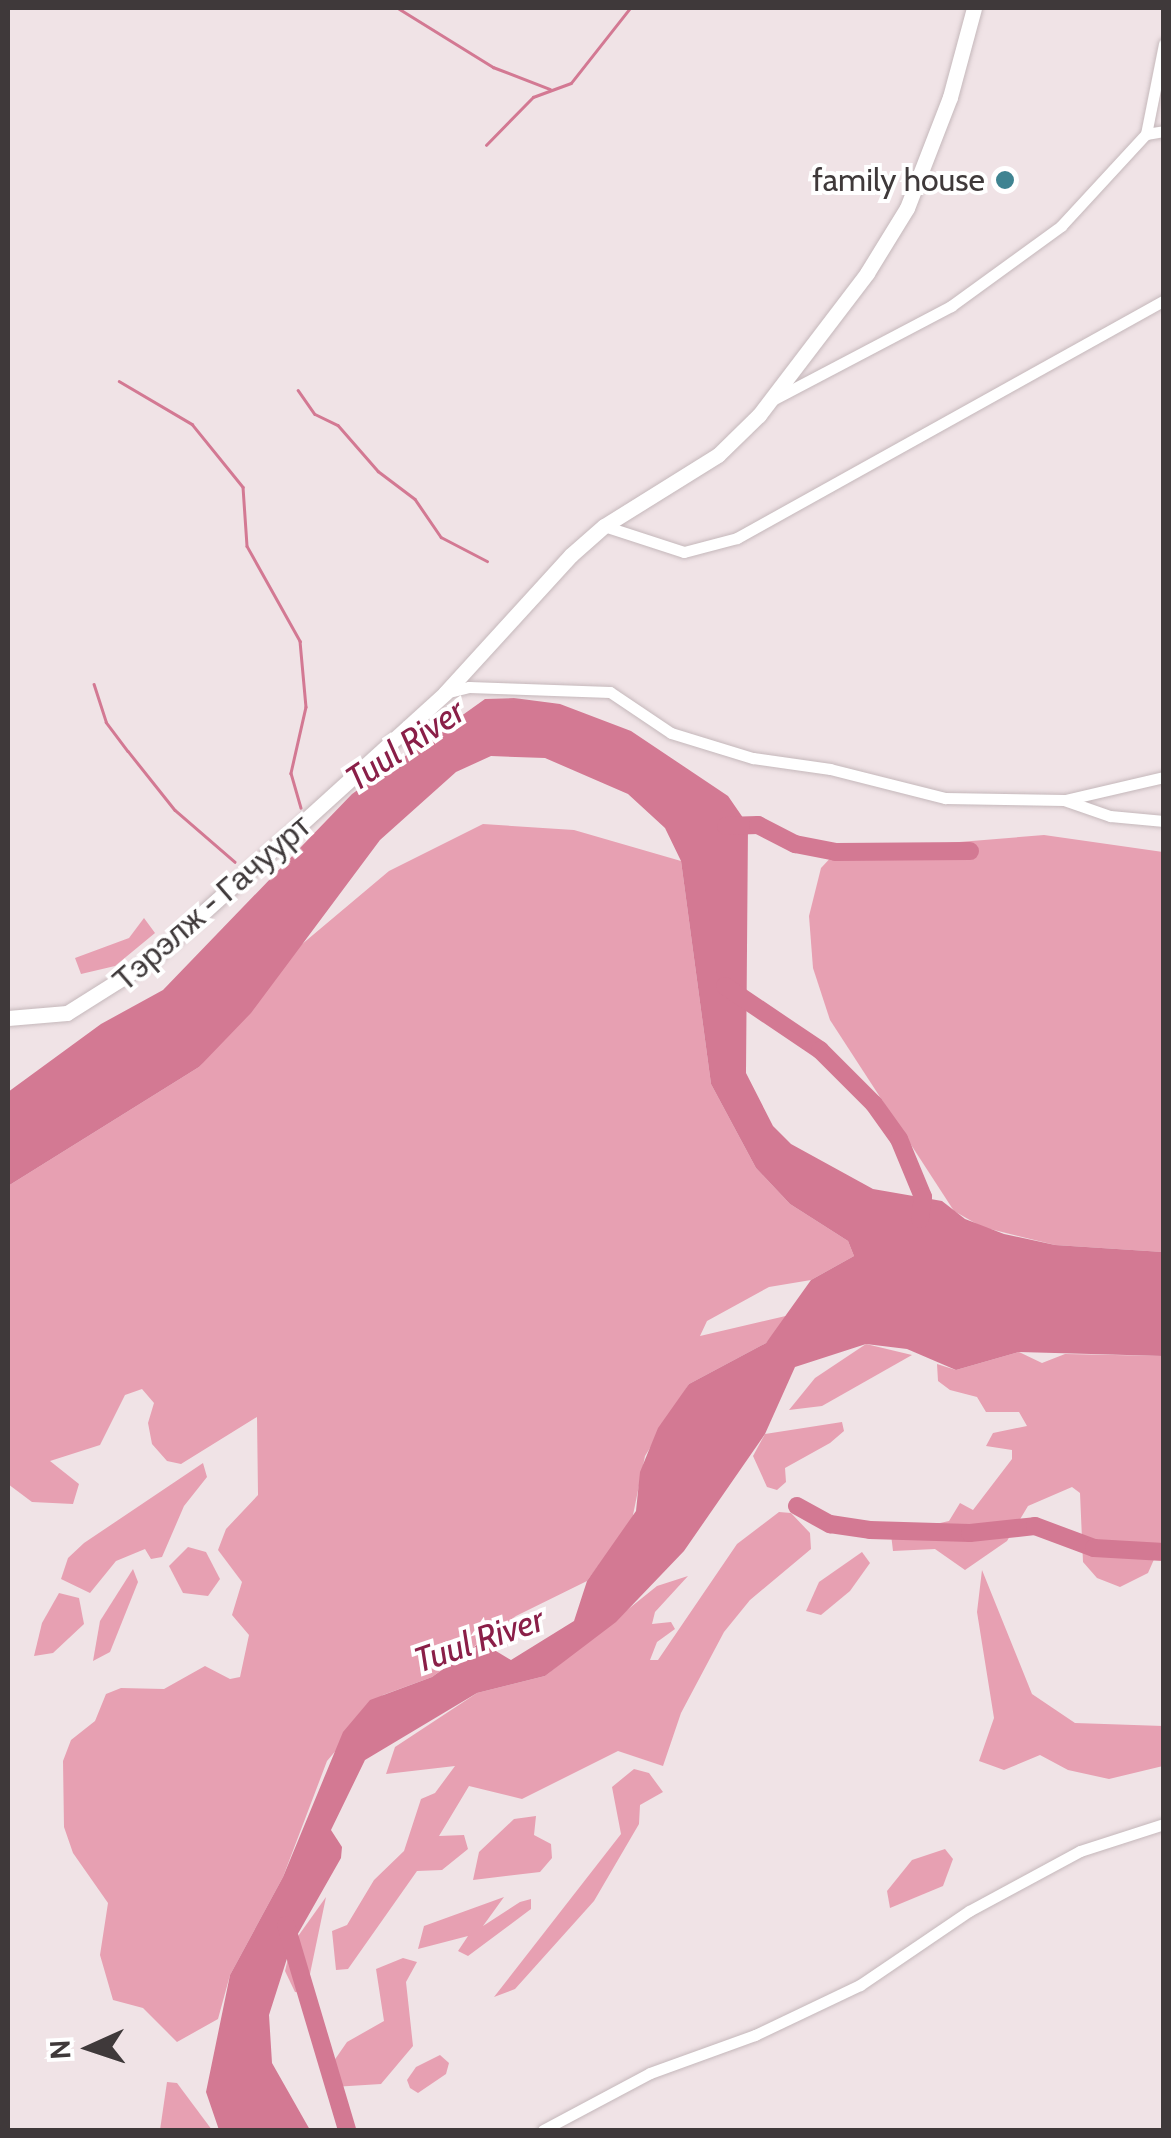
<!DOCTYPE html>
<meta charset="utf-8">
<style>
body{margin:0}
#map{position:relative;width:1171px;height:2138px;overflow:hidden;background:#f0e3e6;font-family:Cabin,sans-serif}
div>[style]{position:absolute}
[style*='--x']{left:calc(var(--x)*1px);top:calc(var(--y)*1px);width:calc(var(--w)*1px);rotate:calc(var(--a)*1deg)}
.green>*{inset:0;background:#e7a0b2}
.water>*{inset:0;background:#d37993}
.stream>*{height:2.5px;margin:-1.25px;padding:0 1.25px;transform-origin:1.25px;border-radius:1.25px;background:#d37993}
.river>*{height:18px;margin:-9px;padding:0 9px;transform-origin:9px;border-radius:9px;background:#d37993}
.roads{filter:drop-shadow(0 0 2px #c5b8bb) drop-shadow(0 0 2px #c5b8bb)}
.street>*{height:11px;margin:-5.5px;padding:0 5.5px;transform-origin:5.5px;border-radius:5.5px;background:#fff}
.secondary>*{height:15px;margin:-7.5px;padding:0 7.5px;transform-origin:7.5px;border-radius:7.5px;background:#fff}
.dots>*{width:28px;height:28px;translate:-50% -50%;box-sizing:border-box;border:5px solid #fff;border-radius:50%}
span{translate:-50% -50%;white-space:nowrap;text-align:center;line-height:1.15;-webkit-text-stroke:8px #fff;paint-order:stroke}
.poi-label{font-size:32px;color:#3f393a}
.right{translate:-100% -50%;text-align:right}
.street-label{font-size:32px;color:#3f393a}
.water-label{font-size:35px;color:#8a1f48;font-style:italic}
.frame{position:absolute;inset:0;border:10px solid #3f393a;pointer-events:none}
.north{position:absolute;left:40px;top:1998px;width:100px;height:100px;-webkit-text-stroke:8px #fff;paint-order:stroke;rotate:267deg;font-size:28px;font-weight:700;line-height:40px;text-align:center;color:#3f393a}
.north::after{content:'';display:block;margin:auto;width:35px;height:45px;background:#3f393a;clip-path:polygon(50% 0,100% 100%,50% 72%,0 100%)}
</style>
<div id="map">
<div class="green">
<div style="clip-path:polygon(483px 824px,574px 830px,681px 861px,711px 1084px,756px 1168px,790px 1204px,848px 1241px,854px 1256px,811px 1280px,769px 1287px,707px 1321px,700px 1336px,790px 1315px,766px 1343px,689px 1384px,645px 1456px,632px 1520px,587px 1581px,516px 1616px,432px 1677px,383px 1695px,327px 1761px,283px 1877px,230px 1975px,218px 2019px,177px 2042px,143px 2008px,113px 2000px,100px 1955px,108px 1903px,73px 1853px,64px 1827px,63px 1761px,71px 1740px,95px 1721px,106px 1694px,121px 1688px,164px 1689px,205px 1666px,230px 1679px,240px 1677px,249px 1635px,232px 1615px,242px 1582px,218px 1550px,226px 1529px,258px 1495px,257px 1417px,181px 1464px,167px 1461px,152px 1444px,148px 1423px,154px 1403px,142px 1389px,125px 1395px,100px 1445px,50px 1461px,79px 1484px,73px 1504px,32px 1502px,8px 1484px,8px 1186px,199px 1067px,301px 945px,389px 871px)"></div>
<div style="clip-path:polygon(1044px 835px,1163px 852px,1163px 1252px,1055px 1245px,982px 1227px,954px 1211px,830px 1020px,813px 968px,809px 916px,821px 868px,836px 852px)"></div>
<div style="clip-path:polygon(144px 918px,155px 933px,115px 966px,81px 974px,75px 958px,129px 938px)"></div>
<div style="clip-path:polygon(866px 1344px,912px 1355px,822px 1406px,789px 1410px,815px 1378px)"></div>
<div style="clip-path:polygon(1019px 1352px,1042px 1363px,1065px 1354px,1163px 1356px,1163px 1539px,1148px 1573px,1120px 1587px,1097px 1578px,1083px 1562px,1080px 1493px,1072px 1487px,1028px 1506px,1007px 1541px,965px 1570px,935px 1549px,893px 1551px,891px 1534px,949px 1521px,960px 1503px,973px 1510px,1012px 1459px,1012px 1450px,986px 1446px,993px 1433px,1027px 1426px,1019px 1412px,986px 1412px,977px 1397px,950px 1390px,938px 1381px,937px 1364px,956px 1370px)"></div>
<div style="clip-path:polygon(842px 1422px,844px 1431px,830px 1443px,785px 1468px,786px 1482px,777px 1490px,767px 1487px,753px 1456px,765px 1434px)"></div>
<div style="clip-path:polygon(203px 1463px,207px 1477px,184px 1506px,162px 1557px,151px 1559px,145px 1549px,116px 1561px,90px 1593px,61px 1579px,68px 1558px,84px 1543px)"></div>
<div style="clip-path:polygon(779px 1512px,791px 1513px,810px 1533px,811px 1549px,750px 1600px,724px 1632px,681px 1713px,663px 1766px,618px 1751px,522px 1799px,469px 1786px,439px 1836px,464px 1835px,468px 1849px,442px 1870px,417px 1871px,348px 1969px,336px 1970px,332px 1931px,347px 1925px,374px 1880px,404px 1851px,421px 1799px,435px 1793px,455px 1766px,386px 1774px,395px 1747px,477px 1693px,545px 1676px,657px 1586px,688px 1576px,655px 1612px,652px 1624px,671px 1622px,675px 1629px,657px 1642px,650px 1660px,658px 1660px,737px 1544px)"></div>
<div style="clip-path:polygon(188px 1547px,206px 1552px,220px 1579px,208px 1596px,183px 1593px,169px 1566px)"></div>
<div style="clip-path:polygon(862px 1552px,870px 1563px,850px 1591px,821px 1615px,806px 1611px,819px 1582px)"></div>
<div style="clip-path:polygon(133px 1569px,138px 1582px,110px 1652px,93px 1661px,100px 1621px)"></div>
<div style="clip-path:polygon(982px 1570px,1032px 1694px,1075px 1723px,1163px 1726px,1163px 1766px,1109px 1779px,1068px 1770px,1040px 1755px,1004px 1770px,979px 1761px,994px 1718px,977px 1612px)"></div>
<div style="clip-path:polygon(59px 1593px,79px 1598px,84px 1624px,53px 1653px,34px 1656px,42px 1623px)"></div>
<div style="clip-path:polygon(634px 1769px,649px 1773px,663px 1792px,640px 1805px,639px 1824px,594px 1901px,515px 1989px,494px 1997px,621px 1834px,612px 1787px)"></div>
<div style="clip-path:polygon(536px 1816px,534px 1835px,551px 1844px,552px 1858px,540px 1872px,473px 1880px,479px 1852px,514px 1819px)"></div>
<div style="clip-path:polygon(945px 1849px,953px 1859px,943px 1886px,890px 1908px,887px 1891px,912px 1860px)"></div>
<div style="clip-path:polygon(326px 1897px,306px 1993px,295px 1992px,285px 1971px,291px 1946px)"></div>
<div style="clip-path:polygon(504px 1897px,483px 1926px,520px 1902px,531px 1899px,531px 1909px,468px 1956px,458px 1951px,468px 1936px,418px 1949px,424px 1926px)"></div>
<div style="clip-path:polygon(403px 1958px,417px 1962px,406px 1982px,413px 2046px,381px 2084px,333px 2087px,329px 2068px,347px 2042px,384px 2021px,376px 1969px)"></div>
<div style="clip-path:polygon(440px 2055px,449px 2063px,446px 2074px,418px 2093px,410px 2088px,407px 2080px,416px 2067px)"></div>
<div style="clip-path:polygon(167px 2082px,177px 2083px,212px 2130px,160px 2130px)"></div>
</div>
<div class="water">
<div style="clip-path:polygon(514px 698px,560px 704px,631px 731px,728px 796px,748px 825px,746px 1073px,773px 1126px,791px 1144px,873px 1189px,942px 1201px,965px 1219px,1004px 1234px,1055px 1245px,1163px 1252px,1163px 1356px,1019px 1352px,956px 1370px,907px 1349px,866px 1344px,795px 1367px,765px 1434px,684px 1551px,616px 1622px,545px 1676px,477px 1693px,365px 1760px,331px 1830px,342px 1847px,341px 1858px,291px 1946px,269px 2015px,272px 2063px,310px 2130px,219px 2130px,206px 2092px,230px 1975px,283px 1877px,343px 1732px,370px 1700px,432px 1677px,481px 1642px,511px 1660px,574px 1621px,587px 1581px,636px 1511px,640px 1472px,658px 1428px,689px 1384px,766px 1343px,811px 1280px,854px 1256px,848px 1241px,790px 1204px,756px 1168px,711px 1084px,681px 861px,665px 828px,628px 794px,545px 758px,491px 756px,456px 772px,380px 840px,251px 1013px,199px 1067px,8px 1186px,8px 1092px,101px 1024px,163px 990px,352px 794px,485px 699px)"></div>
</div>
<div class="stream">
<div style="--x:398;--y:8;--w:112;--a:31.8"></div>
<div style="--x:493;--y:67;--w:61;--a:21.1"></div>
<div style="--x:486;--y:145;--w:67;--a:-45.6"></div>
<div style="--x:533;--y:97;--w:40;--a:-20.2"></div>
<div style="--x:571;--y:83;--w:95;--a:-51.8"></div>
<div style="--x:119;--y:381;--w:85;--a:30.5"></div>
<div style="--x:192;--y:424;--w:81;--a:51"></div>
<div style="--x:243;--y:487;--w:59;--a:86.1"></div>
<div style="--x:247;--y:546;--w:109;--a:60.8"></div>
<div style="--x:300;--y:641;--w:66;--a:84.8"></div>
<div style="--x:306;--y:707;--w:68;--a:102.8"></div>
<div style="--x:291;--y:773;--w:36;--a:74"></div>
<div style="--x:298;--y:390;--w:29;--a:55"></div>
<div style="--x:315;--y:414;--w:25;--a:26"></div>
<div style="--x:338;--y:425;--w:61;--a:49"></div>
<div style="--x:378;--y:471;--w:46;--a:37.1"></div>
<div style="--x:415;--y:499;--w:46;--a:55.6"></div>
<div style="--x:441;--y:537;--w:52;--a:27.6"></div>
<div style="--x:94;--y:684;--w:40;--a:72"></div>
<div style="--x:106;--y:722;--w:36;--a:53"></div>
<div style="--x:128;--y:751;--w:75;--a:51.5"></div>
<div style="--x:175;--y:810;--w:79;--a:40.9"></div>
</div>
<div class="river">
<div style="--x:726;--y:826;--w:32;--a:-2"></div>
<div style="--x:758;--y:825;--w:42;--a:27.2"></div>
<div style="--x:795;--y:844;--w:42;--a:11"></div>
<div style="--x:836;--y:852;--w:134;--a:-0.4"></div>
<div style="--x:725;--y:986;--w:115;--a:34"></div>
<div style="--x:820;--y:1050;--w:76;--a:45"></div>
<div style="--x:874;--y:1104;--w:43;--a:54.5"></div>
<div style="--x:899;--y:1139;--w:63;--a:67.5"></div>
<div style="--x:923;--y:1197;--w:22;--a:98"></div>
<div style="--x:797;--y:1506;--w:38;--a:29"></div>
<div style="--x:830;--y:1524;--w:40;--a:8.5"></div>
<div style="--x:870;--y:1530;--w:100;--a:1.7"></div>
<div style="--x:970;--y:1533;--w:65;--a:-6.1"></div>
<div style="--x:1035;--y:1526;--w:63;--a:20.4"></div>
<div style="--x:1094;--y:1548;--w:70;--a:3.3"></div>
<div style="--x:286;--y:1925;--w:214;--a:73.4"></div>
</div>
<div class="roads">
<div class="street">
<div style="--x:1146;--y:134;--w:92;--a:-78.7"></div>
<div style="--x:776;--y:398;--w:198;--a:-27.7"></div>
<div style="--x:951;--y:306;--w:136;--a:-36"></div>
<div style="--x:1061;--y:226;--w:125;--a:-47.3"></div>
<div style="--x:1146;--y:134;--w:18;--a:-9"></div>
<div style="--x:604;--y:526;--w:84;--a:18"></div>
<div style="--x:684;--y:552;--w:55;--a:-14.8"></div>
<div style="--x:737;--y:538;--w:489;--a:-29.1"></div>
<div style="--x:445;--y:693;--w:25;--a:-14"></div>
<div style="--x:469;--y:687;--w:141;--a:2"></div>
<div style="--x:610;--y:692;--w:73;--a:33.9"></div>
<div style="--x:671;--y:733;--w:86;--a:17"></div>
<div style="--x:753;--y:758;--w:78;--a:8.1"></div>
<div style="--x:830;--y:769;--w:119;--a:14.2"></div>
<div style="--x:945;--y:798;--w:119;--a:1"></div>
<div style="--x:1064;--y:800;--w:49;--a:19.2"></div>
<div style="--x:1110;--y:816;--w:54;--a:5.3"></div>
<div style="--x:1065;--y:800;--w:102;--a:-13.1"></div>
<div style="--x:543;--y:2130;--w:121;--a:-28"></div>
<div style="--x:650;--y:2073;--w:112;--a:-19.9"></div>
<div style="--x:755;--y:2035;--w:116;--a:-25.5"></div>
<div style="--x:860;--y:1985;--w:132;--a:-34.2"></div>
<div style="--x:969;--y:1911;--w:126;--a:-28.4"></div>
<div style="--x:1080;--y:1851;--w:88;--a:-17.8"></div>
</div>
<div class="secondary">
<div style="--x:8;--y:1018;--w:59;--a:-4.8"></div>
<div style="--x:67;--y:1013;--w:99;--a:-32.2"></div>
<div style="--x:151;--y:960;--w:397;--a:-42.2"></div>
<div style="--x:445;--y:693;--w:187;--a:-47.6"></div>
<div style="--x:571;--y:555;--w:44;--a:-41.3"></div>
<div style="--x:604;--y:526;--w:134;--a:-31.9"></div>
<div style="--x:718;--y:455;--w:57;--a:-44.3"></div>
<div style="--x:759;--y:415;--w:178;--a:-52.7"></div>
<div style="--x:867;--y:273;--w:76;--a:-58.4"></div>
<div style="--x:907;--y:208;--w:119;--a:-68.8"></div>
<div style="--x:950;--y:97;--w:92;--a:-74.9"></div>
</div>
</div>
<div class="dots">
<div style="left:1005px;top:180px;background:#3f8391"></div>
</div>
<div class="poi-label">
<span class="right" style="left:985px;top:180px">family house</span>
</div>
<div class="street-label">
<span style="left:212px;top:903px;rotate:-41deg">Тэрэлж - Гачуурт</span>
</div>
<div class="water-label">
<span style="left:405px;top:745px;rotate:-34deg">Tuul River</span>
<span style="left:479px;top:1640px;rotate:-19deg">Tuul River</span>
</div>
<div class="frame"></div>
<div class="north">N</div>
</div>
